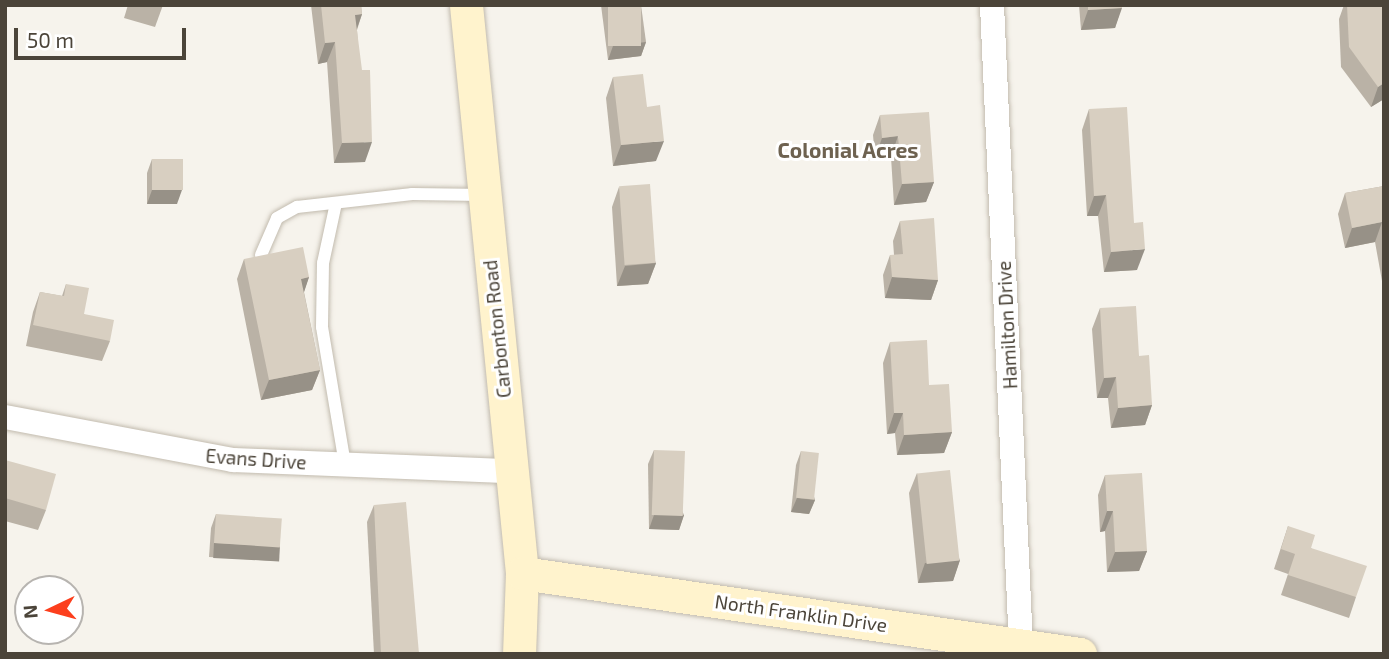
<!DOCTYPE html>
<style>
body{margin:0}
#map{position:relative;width:1389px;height:659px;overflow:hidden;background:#f6f3ec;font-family:"Exo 2",sans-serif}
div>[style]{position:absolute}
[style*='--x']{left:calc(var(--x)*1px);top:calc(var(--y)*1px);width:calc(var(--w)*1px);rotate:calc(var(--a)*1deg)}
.roads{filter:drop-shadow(0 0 2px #c2bbae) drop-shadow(0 0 2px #c2bbae)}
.lane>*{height:12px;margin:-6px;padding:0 6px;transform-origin:6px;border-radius:6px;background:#fff}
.street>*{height:24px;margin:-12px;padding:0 12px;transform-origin:12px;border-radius:12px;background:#fff}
.secondary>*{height:33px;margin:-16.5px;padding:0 16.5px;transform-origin:16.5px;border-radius:16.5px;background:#fff3cd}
.wall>*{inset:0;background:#bab2a6}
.shaded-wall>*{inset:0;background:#979187;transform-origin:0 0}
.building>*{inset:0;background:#d8cfc1;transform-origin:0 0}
span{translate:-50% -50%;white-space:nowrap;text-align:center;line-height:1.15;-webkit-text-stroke:6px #fff;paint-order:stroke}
.street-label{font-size:19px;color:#4b4439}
.neighbourhood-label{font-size:21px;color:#6e6250;font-weight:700}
.frame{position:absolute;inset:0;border:7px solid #4b4439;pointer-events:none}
.north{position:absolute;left:14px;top:575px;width:70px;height:70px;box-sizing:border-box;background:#fff;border:2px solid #b7b4b0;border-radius:50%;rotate:265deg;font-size:19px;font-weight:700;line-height:28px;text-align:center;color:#4b4439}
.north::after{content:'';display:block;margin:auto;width:24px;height:32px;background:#fc3f1d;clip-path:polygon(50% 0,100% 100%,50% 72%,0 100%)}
.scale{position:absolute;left:14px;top:28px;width:172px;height:32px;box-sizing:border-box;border:4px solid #4b4439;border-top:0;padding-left:9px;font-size:21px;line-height:24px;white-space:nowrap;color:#4b4439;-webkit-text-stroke:5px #fff;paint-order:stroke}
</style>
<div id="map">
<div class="roads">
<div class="lane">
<div style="--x:336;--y:203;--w:61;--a:102.2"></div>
<div style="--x:323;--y:263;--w:64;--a:90.9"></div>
<div style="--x:322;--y:327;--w:139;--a:80.5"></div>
<div style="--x:261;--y:255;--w:40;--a:-66.6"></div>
<div style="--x:277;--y:218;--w:23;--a:-29"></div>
<div style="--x:297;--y:207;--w:116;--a:-6.4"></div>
<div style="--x:412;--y:194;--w:72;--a:0.8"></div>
</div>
<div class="street">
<div style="--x:992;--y:5;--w:641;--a:87.41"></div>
<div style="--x:5;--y:417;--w:232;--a:10.7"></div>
<div style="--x:233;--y:460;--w:278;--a:2.3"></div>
</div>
<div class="secondary">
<div style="--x:466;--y:5;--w:571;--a:84.37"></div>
<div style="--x:522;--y:573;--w:81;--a:92.1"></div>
<div style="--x:522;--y:573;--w:564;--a:8.26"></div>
</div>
</div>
<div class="wall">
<div style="clip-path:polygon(128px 5px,163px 5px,155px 27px,124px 18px)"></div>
<div style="clip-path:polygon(311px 5px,361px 5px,362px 14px,357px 30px,365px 162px,334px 163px,327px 62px,318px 64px)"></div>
<div style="clip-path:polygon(601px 5px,641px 5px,646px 42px,641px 56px,608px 60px)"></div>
<div style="clip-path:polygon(1079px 5px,1122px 5px,1115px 28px,1081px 30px)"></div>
<div style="clip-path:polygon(1344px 5px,1384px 5px,1384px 99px,1371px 107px,1341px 67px,1339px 19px)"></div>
<div style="clip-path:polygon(613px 77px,647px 107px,656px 161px,613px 166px,606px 98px)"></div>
<div style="clip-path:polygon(1089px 109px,1137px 270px,1104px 272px,1098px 216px,1087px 216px,1082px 130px)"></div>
<div style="clip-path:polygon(880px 115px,934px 182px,926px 202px,894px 205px,891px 157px,875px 158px,873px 135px)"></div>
<div style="clip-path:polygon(152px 159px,177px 204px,147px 204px,147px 173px)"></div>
<div style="clip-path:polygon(1384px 186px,1384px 280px,1382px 281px,1375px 242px,1345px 248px,1338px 214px,1345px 193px)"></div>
<div style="clip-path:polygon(619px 187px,656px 263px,648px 284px,617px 286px,612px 207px)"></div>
<div style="clip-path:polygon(900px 221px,938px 280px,931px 300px,885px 298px,883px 275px,890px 255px,894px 255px,893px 241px)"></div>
<div style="clip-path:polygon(244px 259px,309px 277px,304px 292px,320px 370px,312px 390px,261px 400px,237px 279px)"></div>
<div style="clip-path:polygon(66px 284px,84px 314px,110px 341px,102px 361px,26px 346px,33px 312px,40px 292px,62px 296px)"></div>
<div style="clip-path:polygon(1100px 308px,1139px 356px,1152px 405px,1145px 425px,1111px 428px,1108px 398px,1097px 398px,1092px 329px)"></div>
<div style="clip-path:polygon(890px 342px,929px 385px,952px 432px,944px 453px,897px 455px,895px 433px,887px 434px,883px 363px)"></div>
<div style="clip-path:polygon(654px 450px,684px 515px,679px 530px,649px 529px,648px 464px)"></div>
<div style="clip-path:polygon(801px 451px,815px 500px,809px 514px,791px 512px,796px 465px)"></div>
<div style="clip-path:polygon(5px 460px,46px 510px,38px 530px,5px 521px)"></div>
<div style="clip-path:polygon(917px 473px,960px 560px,953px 581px,918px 583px,909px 493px)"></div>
<div style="clip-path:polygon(1105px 475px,1147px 551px,1139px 571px,1107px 572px,1105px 531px,1100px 532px,1098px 495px)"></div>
<div style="clip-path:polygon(374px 505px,419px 654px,374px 654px,367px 522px)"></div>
<div style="clip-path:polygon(216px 514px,280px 547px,275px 561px,209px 557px,211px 528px)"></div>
<div style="clip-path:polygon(1288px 526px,1311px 548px,1356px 597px,1349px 618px,1281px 595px,1288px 574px,1274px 569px)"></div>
</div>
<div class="shaded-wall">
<div style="clip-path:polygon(1122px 8px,1115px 28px,1081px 30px,1088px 10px)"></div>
<div style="clip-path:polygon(362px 14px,355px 34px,355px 15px)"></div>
<div style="clip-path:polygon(335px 42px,327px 62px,318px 64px,325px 43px)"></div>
<div style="clip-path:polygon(646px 42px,641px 56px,608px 60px,613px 46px)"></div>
<div style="clip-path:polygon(1384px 83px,1384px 99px,1371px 107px,1378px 87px)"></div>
<div style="clip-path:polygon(898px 136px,891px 157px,875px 158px,882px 138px)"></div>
<div style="clip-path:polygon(664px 141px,656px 161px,613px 166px,621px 145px)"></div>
<div style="clip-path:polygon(372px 142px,365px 162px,334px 163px,342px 143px)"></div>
<div style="clip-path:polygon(934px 182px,926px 202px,894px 205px,902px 184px)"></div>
<div style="clip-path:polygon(152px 190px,182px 190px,177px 204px,147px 204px)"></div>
<div style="clip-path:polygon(1106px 195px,1098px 216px,1087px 216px,1094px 196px)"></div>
<div style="clip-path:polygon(1382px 222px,1375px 242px,1345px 248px,1352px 228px)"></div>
<div style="clip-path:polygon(1145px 249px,1137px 270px,1104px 272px,1111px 252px)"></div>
<div style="clip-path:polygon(656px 263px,648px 284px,617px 286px,625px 266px)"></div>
<div style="clip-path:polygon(309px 277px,302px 298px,301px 279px)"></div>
<div style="clip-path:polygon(892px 277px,938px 280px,931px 300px,885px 298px)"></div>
<div style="clip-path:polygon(320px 370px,312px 390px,261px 400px,269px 380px)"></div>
<div style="clip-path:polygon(1116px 377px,1108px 398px,1097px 398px,1104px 378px)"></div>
<div style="clip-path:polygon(1152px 405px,1145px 425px,1111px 428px,1118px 408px)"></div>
<div style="clip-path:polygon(894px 413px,903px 413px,895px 433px,887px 434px)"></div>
<div style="clip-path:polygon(952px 432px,944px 453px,897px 455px,904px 435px)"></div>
<div style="clip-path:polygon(797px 498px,815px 500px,809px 514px,791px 512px)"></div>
<div style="clip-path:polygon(1107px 511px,1113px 511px,1105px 531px,1100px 532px)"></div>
<div style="clip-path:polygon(654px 515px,684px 515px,679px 530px,649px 529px)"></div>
<div style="left:214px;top:543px;width:66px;height:15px;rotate:3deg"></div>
<div style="clip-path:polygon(1147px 551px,1139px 571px,1107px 572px,1115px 552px)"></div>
<div style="clip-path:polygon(960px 560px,953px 581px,918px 583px,925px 563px)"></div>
</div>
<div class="building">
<div style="clip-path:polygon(321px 5px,361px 5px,362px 14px,355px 15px,362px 70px,370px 70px,372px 142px,342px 143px,335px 42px,325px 43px)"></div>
<div style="left:608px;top:5px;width:33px;height:41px"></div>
<div style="clip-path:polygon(1088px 5px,1122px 5px,1122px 8px,1088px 10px)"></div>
<div style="clip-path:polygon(1347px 5px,1384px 5px,1384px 83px,1378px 87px,1349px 47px)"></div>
<div style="clip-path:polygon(643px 74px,647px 107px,660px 105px,664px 141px,621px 145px,613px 77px)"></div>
<div style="clip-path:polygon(1127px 107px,1134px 223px,1143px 222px,1145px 249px,1111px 252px,1106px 195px,1094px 196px,1089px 109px)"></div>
<div style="clip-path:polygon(929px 112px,934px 182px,902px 184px,898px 136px,882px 138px,880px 115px)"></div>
<div style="left:152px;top:159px;width:31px;height:31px"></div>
<div style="left:650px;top:184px;width:79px;height:31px;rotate:86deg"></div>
<div style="clip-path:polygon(1384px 186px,1384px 231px,1382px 222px,1352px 228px,1345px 193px)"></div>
<div style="clip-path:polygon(934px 218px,938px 280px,892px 277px,890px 255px,903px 254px,900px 221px)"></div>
<div style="clip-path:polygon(303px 247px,309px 277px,301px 279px,320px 370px,269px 380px,244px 259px)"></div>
<div style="clip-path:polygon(66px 284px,89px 288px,84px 314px,114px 320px,110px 341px,33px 325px,40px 292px,64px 296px)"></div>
<div style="clip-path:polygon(1136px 306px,1139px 356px,1149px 355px,1152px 405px,1118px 408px,1116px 377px,1104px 378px,1100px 308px)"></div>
<div style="clip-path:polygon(927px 340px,929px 385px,949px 384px,952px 432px,904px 435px,903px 413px,894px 413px,890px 342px)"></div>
<div style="left:654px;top:450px;width:31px;height:65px;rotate:2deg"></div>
<div style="left:801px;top:451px;width:18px;height:47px;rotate:6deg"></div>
<div style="clip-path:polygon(5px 460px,56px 474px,46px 510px,5px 498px)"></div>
<div style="left:950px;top:470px;width:91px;height:33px;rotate:84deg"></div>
<div style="clip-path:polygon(1142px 473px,1147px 551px,1115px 552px,1113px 511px,1107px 511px,1105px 475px)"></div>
<div style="clip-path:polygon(406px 502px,419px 654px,381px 654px,374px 505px)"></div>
<div style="left:216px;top:514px;width:66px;height:29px;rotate:4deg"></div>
<div style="clip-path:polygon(1288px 526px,1315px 535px,1311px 548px,1367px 566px,1356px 597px,1288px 575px,1295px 554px,1281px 549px)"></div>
</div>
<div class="street-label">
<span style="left:1007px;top:325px;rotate:-93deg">Hamilton Drive</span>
<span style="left:497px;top:329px;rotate:-96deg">Carbonton Road</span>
<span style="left:256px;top:459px;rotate:4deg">Evans Drive</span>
<span style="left:801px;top:613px;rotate:8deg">North Franklin Drive</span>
</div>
<div class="neighbourhood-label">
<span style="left:848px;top:150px">Colonial Acres</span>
</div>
<div class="frame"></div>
<div class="north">N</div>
<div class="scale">50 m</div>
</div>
